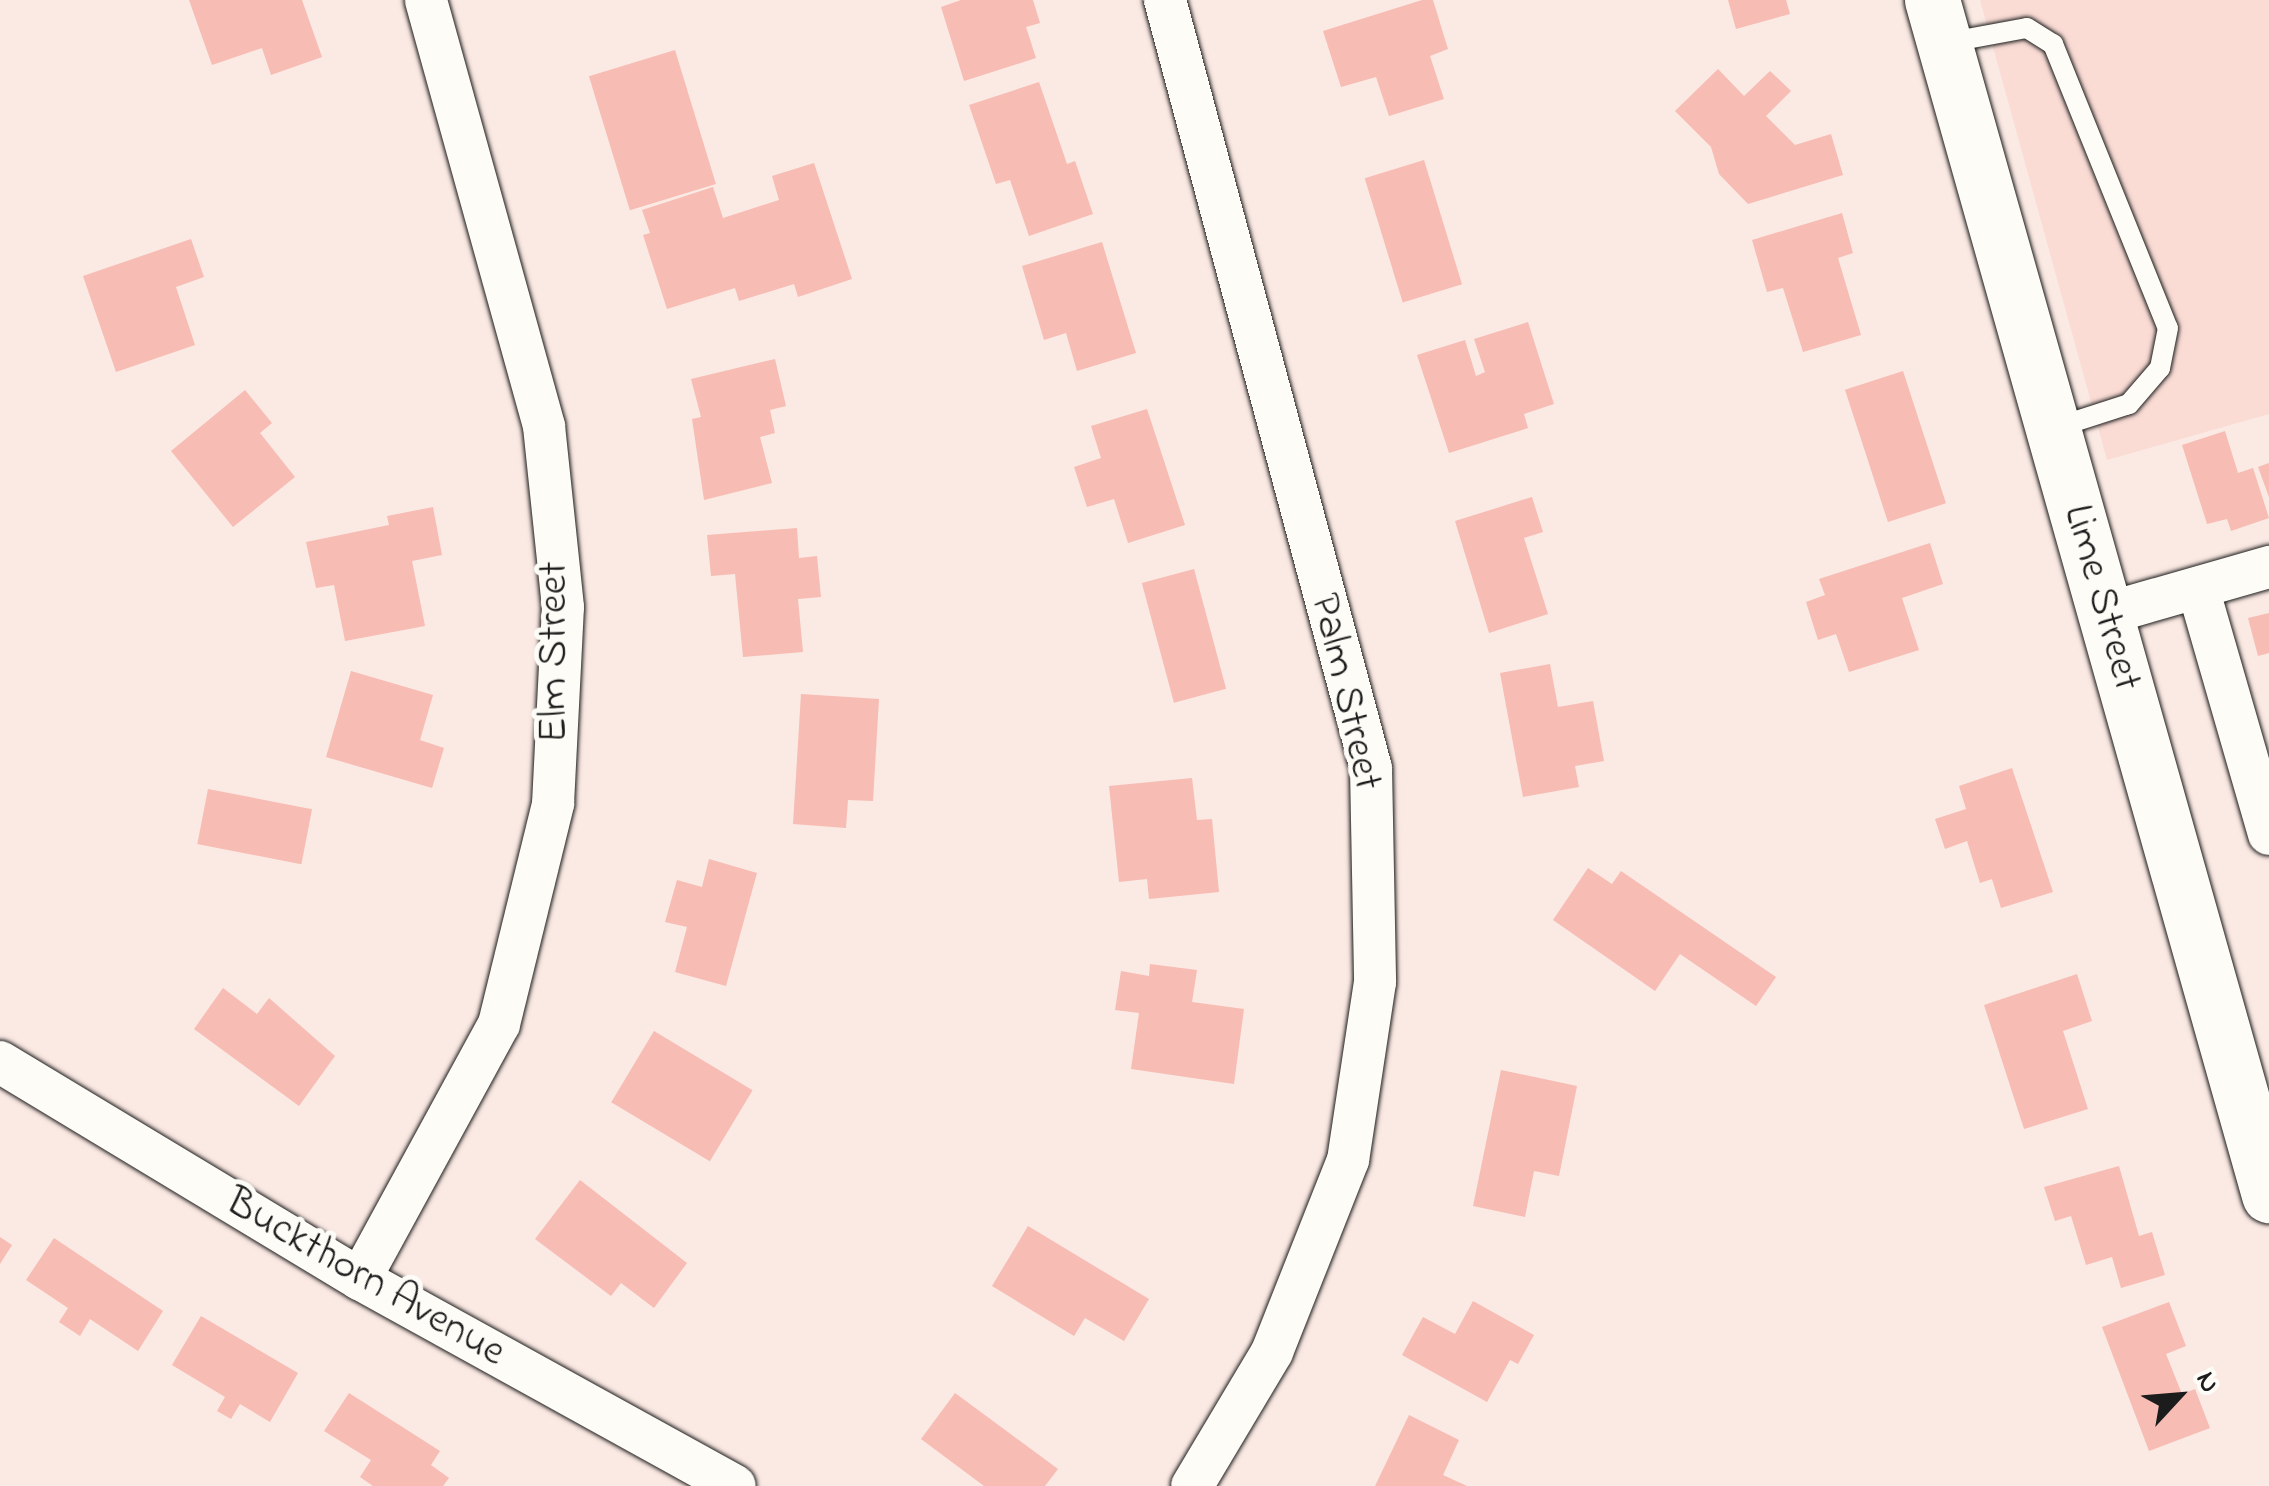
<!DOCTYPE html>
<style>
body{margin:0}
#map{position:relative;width:2269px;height:1486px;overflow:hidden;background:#fbe9e3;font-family:"Indie Flower",sans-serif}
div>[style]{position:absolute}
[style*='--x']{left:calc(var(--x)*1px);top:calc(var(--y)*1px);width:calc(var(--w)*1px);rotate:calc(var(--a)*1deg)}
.built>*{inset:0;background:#fadcd5}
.building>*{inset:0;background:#f7bcb3;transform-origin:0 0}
.roads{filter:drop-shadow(0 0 2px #1c1c1c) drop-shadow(0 0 2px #1c1c1c)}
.lane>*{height:20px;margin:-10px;padding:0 10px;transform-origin:10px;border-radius:10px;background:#fdfcf7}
.street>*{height:42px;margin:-21px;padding:0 21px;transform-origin:21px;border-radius:21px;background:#fdfcf7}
.secondary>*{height:55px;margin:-27.5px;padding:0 27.5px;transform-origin:27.5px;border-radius:27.5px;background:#fdfcf7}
span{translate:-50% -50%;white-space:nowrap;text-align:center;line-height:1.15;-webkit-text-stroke:10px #fdfcf7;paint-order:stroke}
.street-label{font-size:42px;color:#1c1c1c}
.north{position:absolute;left:2129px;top:1346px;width:100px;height:100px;-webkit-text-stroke:8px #fdfcf7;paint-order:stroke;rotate:64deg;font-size:28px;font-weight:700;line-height:40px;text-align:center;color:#1c1c1c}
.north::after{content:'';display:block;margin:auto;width:35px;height:45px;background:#1c1c1c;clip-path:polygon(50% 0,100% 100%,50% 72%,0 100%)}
</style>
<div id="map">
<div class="built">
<div style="clip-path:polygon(1980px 0,2269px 0,2269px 414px,2107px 460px)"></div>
</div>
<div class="building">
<div style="clip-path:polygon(189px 0,302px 0,322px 57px,271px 75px,262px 48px,212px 65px)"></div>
<div style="clip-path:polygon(961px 0,1033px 0,1040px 23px,1026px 27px,1036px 58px,964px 81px,941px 7px)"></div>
<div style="clip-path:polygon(1422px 0,1433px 0,1448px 49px,1430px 56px,1444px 99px,1389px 116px,1376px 77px,1341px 87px,1323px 31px)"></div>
<div style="clip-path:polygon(1728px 0,1786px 0,1790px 14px,1736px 29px)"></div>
<div style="left:675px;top:50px;width:140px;height:90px;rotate:73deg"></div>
<div style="clip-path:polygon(1718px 69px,1744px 96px,1770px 71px,1791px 91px,1766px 116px,1795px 145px,1831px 134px,1843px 175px,1748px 204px,1719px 174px,1711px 147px,1675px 111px)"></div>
<div style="clip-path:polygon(1039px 82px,1067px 164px,1075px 161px,1093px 214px,1029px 236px,1010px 180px,996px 184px,969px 105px)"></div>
<div style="left:1424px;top:160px;width:130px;height:62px;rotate:73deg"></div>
<div style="clip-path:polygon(814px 163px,852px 279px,798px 297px,794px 284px,739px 301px,735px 288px,667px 309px,643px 235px,650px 233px,642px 210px,713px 187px,723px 218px,779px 200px,772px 176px)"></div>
<div style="clip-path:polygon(1842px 213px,1853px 253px,1838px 258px,1861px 335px,1803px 352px,1783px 288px,1767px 292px,1752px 240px)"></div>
<div style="clip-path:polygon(191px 239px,204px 277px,176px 287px,195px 345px,116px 372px,83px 276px)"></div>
<div style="clip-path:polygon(1102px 242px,1136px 353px,1077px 371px,1066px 333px,1044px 340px,1022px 266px)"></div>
<div style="clip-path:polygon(1528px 322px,1554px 404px,1524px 414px,1528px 428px,1449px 453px,1417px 355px,1465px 340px,1476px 376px,1485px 372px,1474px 339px)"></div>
<div style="clip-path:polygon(775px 359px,786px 406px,770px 410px,775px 433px,760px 437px,772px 483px,704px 500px,692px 419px,701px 417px,691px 379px)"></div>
<div style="left:1903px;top:371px;width:139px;height:61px;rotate:72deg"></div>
<div style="clip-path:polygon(245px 390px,272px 423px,260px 433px,295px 477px,233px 527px,171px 451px)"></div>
<div style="clip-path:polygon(1147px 409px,1185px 525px,1128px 543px,1114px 499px,1087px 507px,1074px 467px,1101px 458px,1091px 426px)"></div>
<div style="clip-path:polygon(2225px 431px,2238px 473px,2253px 468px,2269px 518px,2231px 531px,2227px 519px,2207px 524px,2182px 445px)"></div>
<div style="clip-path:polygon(2269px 463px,2269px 497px,2258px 467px)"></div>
<div style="clip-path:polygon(1532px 497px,1543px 532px,1524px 538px,1548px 614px,1489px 633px,1455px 521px)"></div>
<div style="clip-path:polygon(433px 507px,442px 555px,412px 561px,425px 626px,345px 641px,334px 585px,316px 588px,306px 542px,389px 525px,387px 516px)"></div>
<div style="clip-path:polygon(797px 528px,799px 558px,817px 556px,821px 597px,798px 599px,803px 652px,743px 657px,735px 574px,711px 576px,707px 535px)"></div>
<div style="clip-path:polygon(1930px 543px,1943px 584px,1902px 598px,1919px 650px,1849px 672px,1836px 634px,1818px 640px,1806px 602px,1825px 595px,1819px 579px)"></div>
<div style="left:1194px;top:569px;width:124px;height:54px;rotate:75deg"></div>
<div style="clip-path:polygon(2269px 613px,2269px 653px,2258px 656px,2248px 618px)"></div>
<div style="clip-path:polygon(1550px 664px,1558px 707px,1593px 701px,1604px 761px,1575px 766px,1579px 787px,1523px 797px,1500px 673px)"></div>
<div style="clip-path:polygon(351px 671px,433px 695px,420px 740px,444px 748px,432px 788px,326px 757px)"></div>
<div style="clip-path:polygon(801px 694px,879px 699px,873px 801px,848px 800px,846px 828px,793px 824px)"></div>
<div style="clip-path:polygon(2012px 768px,2053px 892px,2001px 908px,1992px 879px,1980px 883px,1967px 841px,1945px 849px,1935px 819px,1966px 809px,1959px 786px)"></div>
<div style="clip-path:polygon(1192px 778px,1197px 820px,1212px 819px,1219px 892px,1149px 899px,1147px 879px,1119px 882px,1109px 786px)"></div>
<div style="left:208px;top:789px;width:106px;height:56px;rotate:11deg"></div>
<div style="clip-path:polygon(709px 859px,757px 873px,726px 986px,675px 972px,687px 927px,665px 922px,677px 880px,702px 887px)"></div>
<div style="clip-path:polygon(1588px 868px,1612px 884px,1621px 871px,1776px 977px,1756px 1006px,1680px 954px,1655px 991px,1553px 920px)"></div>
<div style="clip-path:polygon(1150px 964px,1197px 970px,1192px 1002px,1244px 1009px,1234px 1084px,1131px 1069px,1139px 1013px,1115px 1010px,1121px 971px,1149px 976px)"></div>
<div style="clip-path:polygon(2077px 974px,2092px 1021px,2063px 1031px,2088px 1109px,2024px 1129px,1984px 1005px)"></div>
<div style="clip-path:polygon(223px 988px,257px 1014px,269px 998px,335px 1056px,299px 1106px,194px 1029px)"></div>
<div style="left:654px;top:1031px;width:115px;height:83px;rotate:31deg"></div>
<div style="clip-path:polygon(1501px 1070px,1577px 1086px,1559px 1176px,1534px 1171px,1525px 1217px,1473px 1206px)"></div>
<div style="clip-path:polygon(2119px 1166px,2139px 1236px,2152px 1232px,2165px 1275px,2121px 1288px,2112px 1257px,2086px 1265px,2071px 1216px,2055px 1221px,2044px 1187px)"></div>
<div style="clip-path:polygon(580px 1180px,687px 1263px,654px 1308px,621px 1283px,611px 1296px,535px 1239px)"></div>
<div style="clip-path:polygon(1028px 1226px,1149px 1299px,1124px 1341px,1085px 1318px,1074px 1336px,992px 1286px)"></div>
<div style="clip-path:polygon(0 1237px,12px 1245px,0 1264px)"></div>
<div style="clip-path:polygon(54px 1238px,163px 1311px,138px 1351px,90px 1319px,80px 1336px,59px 1322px,68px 1308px,26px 1280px)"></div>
<div style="clip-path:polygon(1473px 1301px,1534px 1335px,1518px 1364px,1510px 1360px,1487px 1402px,1402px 1355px,1423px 1317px,1455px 1334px)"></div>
<div style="clip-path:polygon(2169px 1302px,2186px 1346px,2166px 1354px,2182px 1394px,2195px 1389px,2210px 1428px,2149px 1451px,2102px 1327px)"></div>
<div style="clip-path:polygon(201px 1316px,298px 1373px,270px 1422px,240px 1404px,231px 1419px,217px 1411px,225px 1397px,172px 1365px)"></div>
<div style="clip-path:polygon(349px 1393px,440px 1451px,431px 1465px,449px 1478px,443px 1486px,373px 1486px,360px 1477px,371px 1460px,324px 1431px)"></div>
<div style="clip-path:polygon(955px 1393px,1058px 1469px,1045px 1486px,984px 1486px,921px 1439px)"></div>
<div style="clip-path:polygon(1409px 1415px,1459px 1440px,1443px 1475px,1467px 1486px,1375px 1486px)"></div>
</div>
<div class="roads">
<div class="lane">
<div style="--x:1945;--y:43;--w:83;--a:-10.4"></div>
<div style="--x:2027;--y:28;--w:31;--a:32"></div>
<div style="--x:2053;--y:44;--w:306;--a:68"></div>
<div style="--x:2168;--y:328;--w:41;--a:101.3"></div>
<div style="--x:2160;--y:368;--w:48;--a:130.7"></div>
<div style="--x:2129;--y:404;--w:78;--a:162"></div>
</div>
<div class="street">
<div style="--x:1165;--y:0;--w:795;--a:74.99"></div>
<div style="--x:1371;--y:768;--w:214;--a:88.9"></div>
<div style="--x:1375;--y:982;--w:180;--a:98.6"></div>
<div style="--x:1348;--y:1160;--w:206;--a:111.6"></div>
<div style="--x:1272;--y:1352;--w:156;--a:120.8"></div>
<div style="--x:2198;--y:588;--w:256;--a:73.9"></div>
<div style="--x:2105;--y:614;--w:171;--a:-16"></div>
<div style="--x:0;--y:1062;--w:420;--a:31.1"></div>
<div style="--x:360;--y:1279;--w:428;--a:28.9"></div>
<div style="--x:360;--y:1279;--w:290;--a:-61.4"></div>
<div style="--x:499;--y:1024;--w:227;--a:-76.2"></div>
<div style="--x:553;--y:804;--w:197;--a:-87.1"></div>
<div style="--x:563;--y:607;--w:182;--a:-96"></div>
<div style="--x:544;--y:426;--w:442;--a:-105.5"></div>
</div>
<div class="secondary">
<div style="--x:1932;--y:0;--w:1242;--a:74.25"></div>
</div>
</div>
<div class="street-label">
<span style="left:2101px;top:598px;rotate:74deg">Lime Street</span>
<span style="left:555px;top:652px;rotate:-90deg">Elm Street</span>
<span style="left:1345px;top:692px;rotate:77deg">Palm Street</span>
<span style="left:365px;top:1278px;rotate:30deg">Buckthorn Avenue</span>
</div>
<div class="north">N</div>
</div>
